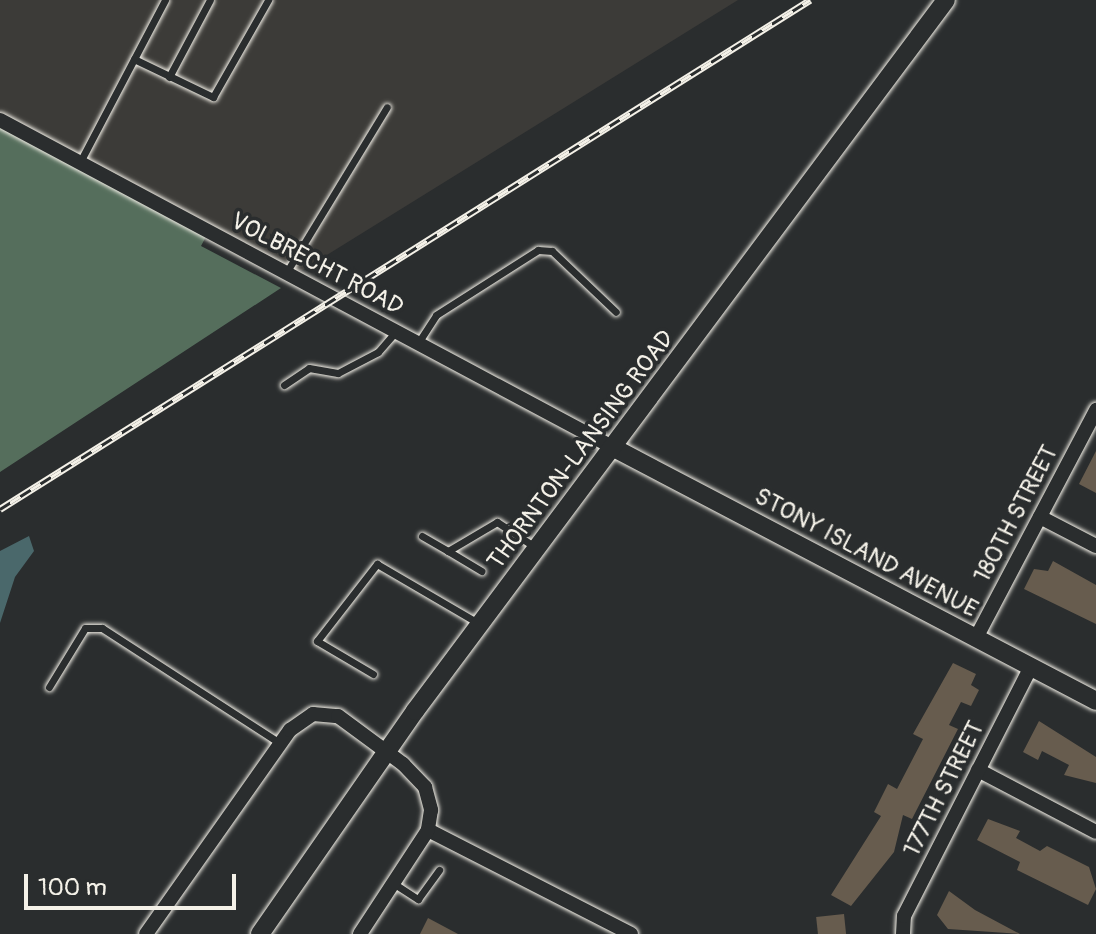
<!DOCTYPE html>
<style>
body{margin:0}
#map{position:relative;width:1096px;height:934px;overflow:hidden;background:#2a2d2e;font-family:Pangolin,sans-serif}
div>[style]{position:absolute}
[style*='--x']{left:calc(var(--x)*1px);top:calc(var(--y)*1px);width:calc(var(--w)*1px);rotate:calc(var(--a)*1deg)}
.built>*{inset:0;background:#3c3b38}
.green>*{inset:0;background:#556e5c}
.water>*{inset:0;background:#4a686b}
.building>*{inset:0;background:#675c4e;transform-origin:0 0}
.roads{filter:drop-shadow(0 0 2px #f4f1e8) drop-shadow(0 0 2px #f4f1e8)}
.lane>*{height:7px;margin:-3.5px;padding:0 3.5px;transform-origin:3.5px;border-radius:3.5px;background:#2a2d2e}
.street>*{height:14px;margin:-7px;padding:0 7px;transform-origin:7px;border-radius:7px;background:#2a2d2e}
.secondary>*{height:18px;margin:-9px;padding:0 9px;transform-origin:9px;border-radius:9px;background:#2a2d2e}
.rail>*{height:7px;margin-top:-3.5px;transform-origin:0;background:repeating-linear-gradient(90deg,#2a2d2e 0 12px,#f4f1e8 0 24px);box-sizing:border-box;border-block:2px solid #f4f1e8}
span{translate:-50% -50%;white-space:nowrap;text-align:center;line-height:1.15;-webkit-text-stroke:7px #2a2d2e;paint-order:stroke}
.street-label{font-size:24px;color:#f4f1e8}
.scale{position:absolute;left:24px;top:874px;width:212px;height:36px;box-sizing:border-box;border:4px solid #f4f1e8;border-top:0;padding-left:10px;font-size:24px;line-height:28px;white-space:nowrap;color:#f4f1e8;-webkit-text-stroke:6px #2a2d2e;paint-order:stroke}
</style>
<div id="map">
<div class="built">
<div style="clip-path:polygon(0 0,738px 0,293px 276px,0 120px)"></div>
</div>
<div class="green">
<div style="clip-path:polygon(0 116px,211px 227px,201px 246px,281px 288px,0 472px)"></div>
</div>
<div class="water">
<div style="clip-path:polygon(29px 536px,34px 551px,15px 577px,0 623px,0 551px)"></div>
</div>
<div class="building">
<div style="clip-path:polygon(1096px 451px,1096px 493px,1079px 484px)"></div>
<div style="clip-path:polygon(1053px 561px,1096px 585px,1096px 624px,1024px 589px,1034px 569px,1048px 571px)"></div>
<div style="clip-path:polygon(953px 663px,976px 674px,971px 685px,979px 690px,971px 706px,961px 702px,949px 725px,958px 729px,912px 819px,903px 815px,894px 852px,851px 906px,831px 895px,881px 816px,874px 812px,888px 784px,897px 789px,923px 739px,913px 734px)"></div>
<div style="clip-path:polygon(1039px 721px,1096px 757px,1096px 783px,1064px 775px,1069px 765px,1042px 751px,1038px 760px,1023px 752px)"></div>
<div style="clip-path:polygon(988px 819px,1020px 831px,1016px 838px,1040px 851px,1047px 846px,1089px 867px,1096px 889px,1088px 905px,1017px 870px,1020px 862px,977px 840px)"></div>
<div style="clip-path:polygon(949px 891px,975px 910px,1020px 934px,948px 929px,937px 915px)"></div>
<div style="left:844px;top:914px;width:20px;height:28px;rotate:84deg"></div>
<div style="clip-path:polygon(428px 918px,458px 934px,420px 934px)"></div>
</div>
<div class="roads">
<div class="lane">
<div style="--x:134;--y:59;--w:88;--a:25.7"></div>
<div style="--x:213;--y:97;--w:112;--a:-60.4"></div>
<div style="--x:169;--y:77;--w:87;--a:-62"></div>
<div style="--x:80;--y:162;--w:183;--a:-62.3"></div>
<div style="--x:286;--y:273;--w:194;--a:-58.7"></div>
<div style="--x:418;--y:343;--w:33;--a:-57"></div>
<div style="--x:436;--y:315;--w:121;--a:-32.5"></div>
<div style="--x:538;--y:250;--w:14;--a:4"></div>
<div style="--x:552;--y:251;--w:88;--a:43.6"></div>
<div style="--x:284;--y:385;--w:30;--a:-34"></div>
<div style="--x:309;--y:368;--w:29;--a:10"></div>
<div style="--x:338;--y:373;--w:45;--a:-27.7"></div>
<div style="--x:378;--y:352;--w:28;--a:-49"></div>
<div style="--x:422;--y:536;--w:30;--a:30"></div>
<div style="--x:448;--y:551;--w:57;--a:-30.6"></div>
<div style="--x:497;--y:522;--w:45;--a:33.3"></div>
<div style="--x:448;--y:551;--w:39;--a:31"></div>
<div style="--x:373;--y:674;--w:65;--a:-149.5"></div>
<div style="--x:317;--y:641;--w:98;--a:-52.1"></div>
<div style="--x:377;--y:564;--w:117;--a:30.3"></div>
<div style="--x:49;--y:687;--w:69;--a:-58.6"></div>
<div style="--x:85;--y:628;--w:17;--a:0"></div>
<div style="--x:102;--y:628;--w:213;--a:32.9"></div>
<div style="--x:393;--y:883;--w:30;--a:33"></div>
<div style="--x:418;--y:899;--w:36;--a:-54"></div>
</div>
<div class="street">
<div style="--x:0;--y:120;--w:696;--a:28.11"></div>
<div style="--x:1040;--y:517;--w:63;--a:27.4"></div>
<div style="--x:976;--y:638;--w:258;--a:-62.2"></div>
<div style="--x:978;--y:770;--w:133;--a:27.7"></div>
<div style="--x:428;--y:830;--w:228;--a:27.1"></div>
<div style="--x:146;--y:934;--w:250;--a:-54.8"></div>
<div style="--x:290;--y:730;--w:28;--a:-35"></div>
<div style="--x:313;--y:714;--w:25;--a:5"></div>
<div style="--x:338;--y:716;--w:81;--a:36.4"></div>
<div style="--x:403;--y:764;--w:32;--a:46"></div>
<div style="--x:425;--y:787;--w:24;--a:75"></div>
<div style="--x:431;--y:810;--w:20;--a:99"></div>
<div style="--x:428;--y:830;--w:124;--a:123.2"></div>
<div style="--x:903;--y:934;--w:18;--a:-87"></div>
<div style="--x:904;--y:916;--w:280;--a:-63"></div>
</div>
<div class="secondary">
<div style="--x:614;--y:448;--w:544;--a:27.69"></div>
<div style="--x:260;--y:934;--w:272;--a:-55.2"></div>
<div style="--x:415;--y:711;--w:887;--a:-53.25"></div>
</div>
</div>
<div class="rail">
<div style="--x:0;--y:509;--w:957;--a:-32.15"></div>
</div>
<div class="street-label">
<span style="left:317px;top:264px;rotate:28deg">VOLBRECHT ROAD</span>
<span style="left:581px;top:450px;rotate:-53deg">THORNTON-LANSING ROAD</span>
<span style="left:1016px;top:514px;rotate:-62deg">180TH STREET</span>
<span style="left:866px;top:553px;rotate:28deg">STONY ISLAND AVENUE</span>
<span style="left:944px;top:789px;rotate:-63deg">177TH STREET</span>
</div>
<div class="scale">100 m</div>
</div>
